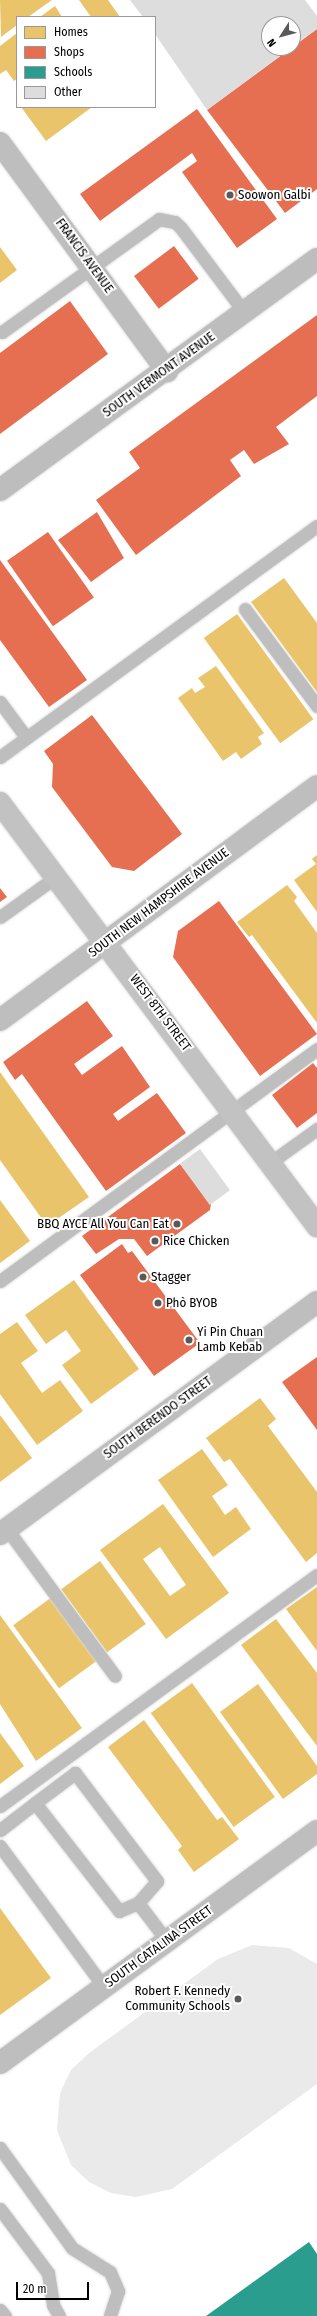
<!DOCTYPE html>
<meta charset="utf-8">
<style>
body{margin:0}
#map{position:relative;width:317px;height:2316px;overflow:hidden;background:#fff;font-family:"Fira Sans Condensed",sans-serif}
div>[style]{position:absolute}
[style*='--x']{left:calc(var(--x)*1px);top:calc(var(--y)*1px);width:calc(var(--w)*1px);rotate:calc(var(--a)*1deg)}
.green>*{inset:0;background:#eaeaea}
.homes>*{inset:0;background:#e9c46a;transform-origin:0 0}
.shops>*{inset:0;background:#e76f51;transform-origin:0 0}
.schools>*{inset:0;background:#2a9d8f}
.building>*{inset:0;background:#ddd;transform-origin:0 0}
.roads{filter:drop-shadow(0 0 1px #dbdbdb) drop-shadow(0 0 1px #dbdbdb)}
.service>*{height:13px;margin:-6.5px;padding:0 6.5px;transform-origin:6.5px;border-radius:6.5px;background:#bebebe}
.minor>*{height:22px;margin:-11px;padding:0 11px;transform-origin:11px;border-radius:11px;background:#bebebe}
.tertiary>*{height:22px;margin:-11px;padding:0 11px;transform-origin:11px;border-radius:11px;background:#bebebe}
.secondary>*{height:22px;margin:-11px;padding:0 11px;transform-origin:11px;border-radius:11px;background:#c2c2c2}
.primary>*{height:22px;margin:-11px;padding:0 11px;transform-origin:11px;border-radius:11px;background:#bdbdbd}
.dots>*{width:11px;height:11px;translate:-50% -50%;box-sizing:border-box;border:2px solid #fff;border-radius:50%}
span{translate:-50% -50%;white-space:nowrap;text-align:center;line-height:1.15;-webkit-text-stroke:4px #fff;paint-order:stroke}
.poi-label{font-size:13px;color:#000}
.left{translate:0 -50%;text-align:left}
.right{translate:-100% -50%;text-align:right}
.street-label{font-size:13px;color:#000}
.legend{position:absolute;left:16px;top:16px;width:140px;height:92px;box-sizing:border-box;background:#fff;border:1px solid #999;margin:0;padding:5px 7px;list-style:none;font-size:12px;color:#000}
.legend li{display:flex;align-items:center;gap:8px;height:20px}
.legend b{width:20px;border:1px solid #999}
.north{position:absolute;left:261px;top:16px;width:40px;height:40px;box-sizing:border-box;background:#fff;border:1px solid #999;border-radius:50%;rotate:234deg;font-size:11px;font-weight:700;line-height:16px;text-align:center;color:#000}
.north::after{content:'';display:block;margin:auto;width:14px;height:18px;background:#595959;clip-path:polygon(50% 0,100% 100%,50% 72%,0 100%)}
.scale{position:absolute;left:16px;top:2282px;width:73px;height:18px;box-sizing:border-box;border:2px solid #000;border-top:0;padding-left:5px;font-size:12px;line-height:14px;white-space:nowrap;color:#000;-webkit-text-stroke:3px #fff;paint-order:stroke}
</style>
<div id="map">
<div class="green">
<div style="clip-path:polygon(252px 1945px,289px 1948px,317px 1964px,317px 2084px,172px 2189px,136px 2197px,111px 2193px,89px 2182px,71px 2165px,57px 2130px,60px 2093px,71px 2070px,89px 2053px,218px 1959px)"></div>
</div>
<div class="homes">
<div style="clip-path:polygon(0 0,52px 0,28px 17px,17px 17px,17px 25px,1px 37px)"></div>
<div style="clip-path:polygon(79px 0,108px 0,120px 17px,91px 17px)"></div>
<div style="clip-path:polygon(55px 6px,62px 17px,40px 17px)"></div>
<div style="clip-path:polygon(17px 33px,17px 79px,14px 81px,6px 70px,0 74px,0 46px)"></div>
<div style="clip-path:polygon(21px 107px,92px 107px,46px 141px)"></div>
<div style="clip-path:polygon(0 247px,17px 270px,0 283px)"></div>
<div style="clip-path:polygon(284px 578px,317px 623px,317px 692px,251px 602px)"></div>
<div style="left:237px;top:614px;width:130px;height:41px;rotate:54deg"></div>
<div style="clip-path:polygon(216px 666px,264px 733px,258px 737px,262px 744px,241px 759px,236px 752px,223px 761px,178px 698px,192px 688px,195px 693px,205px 687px,198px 678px)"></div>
<div style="clip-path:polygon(317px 855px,317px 912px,294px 880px,316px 864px,312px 859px)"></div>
<div style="clip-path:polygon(287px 885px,297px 897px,294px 901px,317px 933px,317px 1023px,252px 935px,249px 937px,237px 922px)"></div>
<div style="clip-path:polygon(0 1072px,89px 1197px,47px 1226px,0 1160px)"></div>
<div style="clip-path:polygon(0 1200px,30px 1241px,0 1263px)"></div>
<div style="clip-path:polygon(74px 1280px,139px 1369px,91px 1404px,62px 1365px,81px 1351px,66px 1330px,46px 1344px,25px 1315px)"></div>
<div style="clip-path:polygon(17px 1322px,38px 1351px,21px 1363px,42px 1393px,60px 1380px,83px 1411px,37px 1445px,0 1394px,0 1334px)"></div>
<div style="clip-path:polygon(260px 1398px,276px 1419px,268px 1426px,317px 1492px,317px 1553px,306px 1562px,230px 1459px,224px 1462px,206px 1438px)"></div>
<div style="clip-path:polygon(0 1415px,32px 1458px,0 1482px)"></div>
<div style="clip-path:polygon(202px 1449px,228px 1485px,212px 1496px,225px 1515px,236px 1507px,251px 1529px,213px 1557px,158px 1480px)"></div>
<div style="clip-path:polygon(evenodd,163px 1504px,229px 1593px,166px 1639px,100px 1550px,163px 1504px,160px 1547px,186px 1585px,170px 1596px,143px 1559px,160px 1547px)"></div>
<div style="left:100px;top:1561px;width:78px;height:48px;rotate:54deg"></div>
<div style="clip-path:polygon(317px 1587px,317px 1651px,286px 1609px)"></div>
<div style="left:52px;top:1597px;width:78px;height:48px;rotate:54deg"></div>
<div style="clip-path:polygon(0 1615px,82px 1728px,36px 1761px,0 1704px)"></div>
<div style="clip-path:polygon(276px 1619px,317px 1673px,317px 1746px,241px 1645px)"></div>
<div style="left:192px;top:1683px;width:141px;height:51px;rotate:54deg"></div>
<div style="clip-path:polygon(258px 1684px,317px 1766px,317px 1774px,283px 1799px,220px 1712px)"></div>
<div style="clip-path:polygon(144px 1720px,217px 1820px,222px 1817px,239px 1839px,194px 1872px,178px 1850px,182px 1846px,108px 1747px)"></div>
<div style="clip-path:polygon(0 1733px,24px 1766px,0 1784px)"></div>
<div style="clip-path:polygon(0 1908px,51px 1978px,0 2015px)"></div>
</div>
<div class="shops">
<div style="clip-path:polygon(317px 29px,317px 189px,285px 213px,207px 110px)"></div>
<div style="clip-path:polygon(197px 109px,277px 219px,237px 248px,182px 172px,197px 161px,192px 153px,100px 221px,80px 194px)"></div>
<div style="left:174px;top:246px;width:41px;height:50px;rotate:53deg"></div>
<div style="clip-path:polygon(70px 301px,108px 354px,0 434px,0 353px)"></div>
<div style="clip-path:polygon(317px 315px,317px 396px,276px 427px,289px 444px,254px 464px,244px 450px,230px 460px,241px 476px,136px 555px,96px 500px,140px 468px,129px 452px)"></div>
<div style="clip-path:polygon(97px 512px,124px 558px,91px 582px,58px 540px)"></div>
<div style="left:48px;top:532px;width:80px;height:50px;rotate:55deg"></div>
<div style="clip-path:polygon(0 560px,87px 680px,49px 707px,0 640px)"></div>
<div style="clip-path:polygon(92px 715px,182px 834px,134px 871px,112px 867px,52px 787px,53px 764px,44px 751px)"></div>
<div style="clip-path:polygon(0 888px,7px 897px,0 902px)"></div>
<div style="clip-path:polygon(219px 901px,317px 1034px,260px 1076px,173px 957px,178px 931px)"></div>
<div style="clip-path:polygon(87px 1001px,113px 1036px,74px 1064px,82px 1075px,122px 1046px,150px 1087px,113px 1114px,118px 1121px,157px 1093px,186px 1133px,106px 1191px,22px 1074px,15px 1080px,3px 1062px)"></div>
<div style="clip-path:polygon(313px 1063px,317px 1068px,317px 1113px,297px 1128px,272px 1095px)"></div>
<div style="clip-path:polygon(180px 1164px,211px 1204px,210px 1210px,147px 1256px,134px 1239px,119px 1239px,96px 1254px,82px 1236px)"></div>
<div style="clip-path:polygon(122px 1244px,128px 1253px,132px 1251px,200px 1343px,154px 1376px,80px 1275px)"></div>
<div style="clip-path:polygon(317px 1357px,317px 1430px,282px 1382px)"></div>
</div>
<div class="schools">
<div style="clip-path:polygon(309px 2242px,317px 2254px,317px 2316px,206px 2316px)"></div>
</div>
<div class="building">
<div style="clip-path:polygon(130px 0,305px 0,317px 16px,317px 29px,293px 46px,293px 24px,269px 24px,269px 48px,291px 48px,207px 110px,155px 34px,155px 17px,143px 17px)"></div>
<div style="left:200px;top:1149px;width:51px;height:25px;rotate:54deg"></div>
</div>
<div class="roads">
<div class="service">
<div style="--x:2;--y:332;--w:193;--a:-35.7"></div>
<div style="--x:159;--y:219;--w:16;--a:11"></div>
<div style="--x:175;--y:222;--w:8;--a:45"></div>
<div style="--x:181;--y:228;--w:105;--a:53.1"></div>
<div style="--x:245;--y:609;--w:121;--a:53.4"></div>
<div style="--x:0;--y:702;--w:44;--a:53.4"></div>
<div style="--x:0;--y:757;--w:392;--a:-36.1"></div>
<div style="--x:0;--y:917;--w:70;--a:-35.7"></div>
<div style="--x:271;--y:1162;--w:57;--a:-35.7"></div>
<div style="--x:0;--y:1281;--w:393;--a:-36.2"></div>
<div style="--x:7;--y:1529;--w:182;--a:53.7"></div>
<div style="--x:0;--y:1806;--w:392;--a:-36.1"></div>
<div style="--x:0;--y:1830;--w:44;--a:-37.6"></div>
<div style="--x:35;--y:1803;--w:137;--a:52.1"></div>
<div style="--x:119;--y:1911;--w:21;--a:-23"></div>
<div style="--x:138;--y:1903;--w:29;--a:-49"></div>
<div style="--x:157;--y:1881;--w:136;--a:-127.2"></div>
<div style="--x:75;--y:1773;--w:50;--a:143.1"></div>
<div style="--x:0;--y:1846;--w:175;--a:53.6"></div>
<div style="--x:138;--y:1903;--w:48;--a:52.7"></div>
<div style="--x:0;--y:2148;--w:123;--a:54.2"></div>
<div style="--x:72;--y:2248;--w:45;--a:32.3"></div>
<div style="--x:110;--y:2272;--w:21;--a:67"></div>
<div style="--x:118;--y:2291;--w:26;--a:108"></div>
<div style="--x:0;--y:2209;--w:80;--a:53.1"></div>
<div style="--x:48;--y:2273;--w:32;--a:81"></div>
<div style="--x:53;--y:2305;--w:13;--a:61"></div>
<div style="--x:0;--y:2310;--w:8;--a:50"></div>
</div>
<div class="minor">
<div style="--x:0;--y:143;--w:283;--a:53.8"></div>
<div style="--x:0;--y:1020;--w:394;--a:-36.4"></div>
<div style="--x:0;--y:1534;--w:393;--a:-36.2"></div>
</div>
<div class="tertiary">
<div style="--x:0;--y:2063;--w:393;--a:-36.2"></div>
</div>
<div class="secondary">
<div style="--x:0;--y:803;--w:529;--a:53.15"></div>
</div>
<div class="primary">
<div style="--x:0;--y:490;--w:392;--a:-36.1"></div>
</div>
</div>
<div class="dots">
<div style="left:230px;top:195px;background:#595959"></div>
<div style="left:177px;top:1224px;background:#595959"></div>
<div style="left:155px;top:1241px;background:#595959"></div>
<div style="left:143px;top:1277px;background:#595959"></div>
<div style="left:158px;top:1303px;background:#595959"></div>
<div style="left:189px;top:1340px;background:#595959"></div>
<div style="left:238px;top:1999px;background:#595959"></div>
</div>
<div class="poi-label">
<span class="left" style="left:238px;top:195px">Soowon Galbi</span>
<span class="right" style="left:169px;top:1224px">BBQ AYCE All You Can Eat</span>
<span class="left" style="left:163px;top:1241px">Rice Chicken</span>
<span class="left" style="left:151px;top:1277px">Stagger</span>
<span class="left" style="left:166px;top:1303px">Phò BYOB</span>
<span class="left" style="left:197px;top:1340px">Yi Pin Chuan<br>Lamb Kebab</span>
<span class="right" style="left:230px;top:1999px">Robert F. Kennedy<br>Community Schools</span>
</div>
<div class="street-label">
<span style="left:84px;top:256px;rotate:54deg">FRANCIS AVENUE</span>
<span style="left:159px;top:375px;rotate:-36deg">SOUTH VERMONT AVENUE</span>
<span style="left:159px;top:903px;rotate:-37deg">SOUTH NEW HAMPSHIRE AVENUE</span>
<span style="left:160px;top:1013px;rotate:53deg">WEST 8TH STREET</span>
<span style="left:158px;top:1418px;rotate:-36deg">SOUTH BERENDO STREET</span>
<span style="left:159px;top:1947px;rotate:-36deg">SOUTH CATALINA STREET</span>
</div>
<ul class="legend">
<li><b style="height:11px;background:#e9c46a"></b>Homes</li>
<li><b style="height:11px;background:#e76f51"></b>Shops</li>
<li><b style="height:11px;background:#2a9d8f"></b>Schools</li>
<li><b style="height:11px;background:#ddd"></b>Other</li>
</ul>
<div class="north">N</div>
<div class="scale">20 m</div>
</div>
